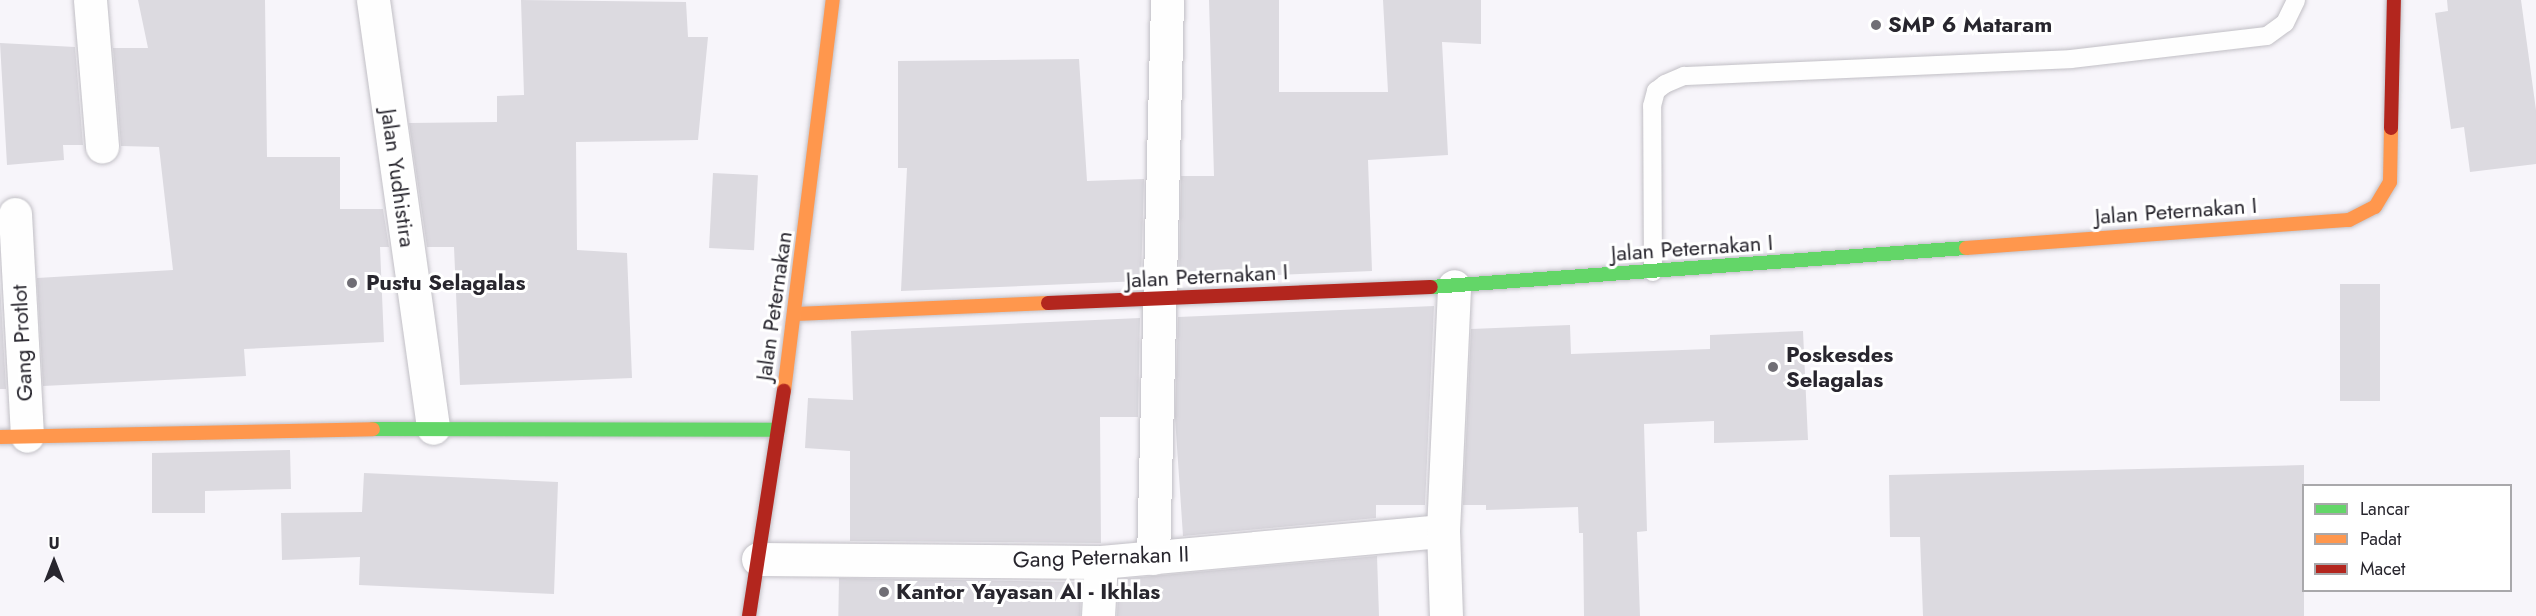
<!DOCTYPE html>
<style>
body{margin:0}
#map{position:relative;width:2536px;height:616px;overflow:hidden;background:#f7f5fa;font-family:Jost,sans-serif}
div>[style]{position:absolute}
[style*='--x']{left:calc(var(--x)*1px);top:calc(var(--y)*1px);width:calc(var(--w)*1px);rotate:calc(var(--a)*1deg)}
.building>*{inset:0;background:#dcdae0;transform-origin:0 0}
.roads{filter:drop-shadow(0 0 2px #c1bfc5) drop-shadow(0 0 2px #c1bfc5)}
.lane>*{height:18px;margin:-9px;padding:0 9px;transform-origin:9px;border-radius:9px;background:#fefefe}
.street>*{height:33px;margin:-16.5px;padding:0 16.5px;transform-origin:16.5px;border-radius:16.5px;background:#fefefe}
.fast>*{height:14px;margin:-7px;padding:0 7px;transform-origin:7px;border-radius:7px;background:#63d668}
.slow>*{height:14px;margin:-7px;padding:0 7px;transform-origin:7px;border-radius:7px;background:#ff974d}
.jam>*{height:14px;margin:-7px;padding:0 7px;transform-origin:7px;border-radius:7px;background:#b3261e}
.dots>*{width:16px;height:16px;translate:-50% -50%;box-sizing:border-box;border:3px solid #fff;border-radius:50%}
span{translate:-50% -50%;white-space:nowrap;text-align:center;line-height:1.15;-webkit-text-stroke:6px #fff;paint-order:stroke}
.poi-label{font-size:22px;color:#28262e;font-weight:700}
.left{translate:0 -50%;text-align:left}
.street-label{font-size:22px;color:#28262e}
.legend{position:absolute;left:2302px;top:484px;width:210px;height:108px;box-sizing:border-box;background:#fff;border:2px solid #a9a8ab;margin:0;padding:8px 10px;list-style:none;font-size:18px;color:#28262e}
.legend li{display:flex;align-items:center;gap:12px;height:30px}
.legend b{width:30px;border:2px solid #a9a8ab}
.north{position:absolute;left:24px;top:532px;width:60px;height:60px;-webkit-text-stroke:4px #fff;paint-order:stroke;rotate:0deg;font-size:16px;font-weight:700;line-height:24px;text-align:center;color:#28262e}
.north::after{content:'';display:block;margin:auto;width:21px;height:27px;background:#28262e;clip-path:polygon(50% 0,100% 100%,50% 72%,0 100%)}
</style>
<div id="map">
<div class="building">
<div style="clip-path:polygon(138px 0,265px 0,267px 157px,340px 157px,340px 209px,383px 209px,389px 247px,380px 247px,384px 342px,244px 349px,246px 376px,43px 386px,37px 278px,173px 270px,159px 147px,121px 146px,113px 48px,148px 48px)"></div>
<div style="clip-path:polygon(521px 0,686px 2px,688px 37px,708px 37px,698px 140px,576px 142px,577px 250px,627px 253px,632px 378px,460px 385px,454px 247px,427px 247px,409px 123px,497px 122px,497px 96px,524px 95px)"></div>
<div style="clip-path:polygon(1209px 0,1279px 0,1279px 92px,1388px 92px,1383px 0,1481px 0,1481px 44px,1442px 42px,1448px 155px,1368px 160px,1372px 271px,1179px 279px,1181px 176px,1214px 176px)"></div>
<div style="clip-path:polygon(2447px 0,2521px 0,2536px 110px,2536px 164px,2470px 172px,2464px 127px,2451px 129px,2435px 13px,2448px 11px)"></div>
<div style="clip-path:polygon(0 43px,75px 47px,83px 145px,63px 145px,64px 160px,7px 165px)"></div>
<div style="clip-path:polygon(1079px 59px,1087px 181px,1144px 179px,1141px 281px,901px 291px,907px 168px,898px 168px,898px 61px)"></div>
<div style="left:713px;top:173px;width:45px;height:75px;rotate:3deg"></div>
<div style="clip-path:polygon(0 284px,6px 389px,0 389px)"></div>
<div style="left:2340px;top:284px;width:40px;height:117px"></div>
<div style="clip-path:polygon(1434px 306px,1425px 505px,1376px 505px,1376px 518px,1183px 536px,1175px 417px,1178px 317px)"></div>
<div style="clip-path:polygon(1140px 318px,1138px 417px,1100px 417px,1101px 543px,850px 541px,850px 451px,805px 448px,808px 398px,853px 400px,851px 331px)"></div>
<div style="clip-path:polygon(1570px 325px,1571px 354px,1710px 349px,1710px 335px,1803px 331px,1808px 440px,1714px 443px,1714px 421px,1644px 424px,1647px 531px,1637px 532px,1640px 616px,1584px 616px,1583px 533px,1579px 533px,1578px 507px,1486px 510px,1486px 505px,1463px 505px,1471px 329px)"></div>
<div style="clip-path:polygon(290px 450px,291px 489px,205px 491px,205px 513px,152px 513px,152px 453px)"></div>
<div style="clip-path:polygon(2304px 465px,2304px 616px,1923px 616px,1920px 537px,1890px 537px,1889px 475px)"></div>
<div style="clip-path:polygon(364px 473px,558px 482px,554px 594px,359px 585px,360px 557px,282px 560px,281px 513px,362px 512px)"></div>
<div style="clip-path:polygon(1377px 556px,1379px 616px,1117px 616px,1119px 579px)"></div>
<div style="left:839px;top:578px;width:242px;height:38px;rotate:1deg"></div>
</div>
<div class="roads">
<div class="lane">
<div style="--x:1653;--y:272;--w:166;--a:-90.3"></div>
<div style="--x:1652;--y:106;--w:16;--a:-75"></div>
<div style="--x:1656;--y:91;--w:11;--a:-38"></div>
<div style="--x:1665;--y:84;--w:21;--a:-23"></div>
<div style="--x:1684;--y:76;--w:387;--a:-2.5"></div>
<div style="--x:2071;--y:59;--w:197;--a:-6.7"></div>
<div style="--x:2267;--y:36;--w:22;--a:-36"></div>
<div style="--x:2285;--y:23;--w:25;--a:-64"></div>
</div>
<div class="street">
<div style="--x:90;--y:0;--w:147;--a:85.3"></div>
<div style="--x:373;--y:0;--w:432;--a:82"></div>
<div style="--x:15;--y:214;--w:222;--a:86.9"></div>
<div style="--x:1153;--y:558;--w:558;--a:-88.56"></div>
<div style="--x:758;--y:559;--w:343;--a:0.5"></div>
<div style="--x:1101;--y:562;--w:343;--a:-5.2"></div>
<div style="--x:1098;--y:616;--w:54;--a:-86.8"></div>
<div style="--x:1446;--y:616;--w:85;--a:-92"></div>
<div style="--x:1443;--y:531;--w:245;--a:-87.4"></div>
</div>
<div class="fast">
<div style="--x:1431;--y:287;--w:536;--a:-4.17"></div>
<div style="--x:373;--y:429;--w:405;--a:0.1"></div>
</div>
<div class="slow">
<div style="--x:1966;--y:248;--w:384;--a:-4.2"></div>
<div style="--x:2349;--y:220;--w:29;--a:-27"></div>
<div style="--x:2375;--y:207;--w:29;--a:-59"></div>
<div style="--x:2390;--y:182;--w:54;--a:-88.9"></div>
<div style="--x:796;--y:314;--w:252;--a:-2.5"></div>
<div style="--x:784;--y:391;--w:394;--a:-82.9"></div>
<div style="--x:0;--y:437;--w:373;--a:-1.2"></div>
</div>
<div class="jam">
<div style="--x:2391;--y:128;--w:128;--a:-88.7"></div>
<div style="--x:1048;--y:303;--w:383;--a:-2.4"></div>
<div style="--x:749;--y:616;--w:228;--a:-81.2"></div>
</div>
</div>
<div class="dots">
<div style="left:1876px;top:25px;background:#706e75"></div>
<div style="left:352px;top:283px;background:#706e75"></div>
<div style="left:1773px;top:367px;background:#706e75"></div>
<div style="left:884px;top:592px;background:#706e75"></div>
</div>
<div class="poi-label">
<span class="left" style="left:1888px;top:25px">SMP 6 Mataram</span>
<span class="left" style="left:366px;top:283px">Pustu Selagalas</span>
<span class="left" style="left:1786px;top:367px">Poskesdes<br>Selagalas</span>
<span class="left" style="left:896px;top:592px">Kantor Yayasan Al - Ikhlas</span>
</div>
<div class="street-label">
<span style="left:398px;top:178px;rotate:82deg">Jalan Yudhistira</span>
<span style="left:2176px;top:211px;rotate:-4deg">Jalan Peternakan I</span>
<span style="left:1692px;top:248px;rotate:-4deg">Jalan Peternakan I</span>
<span style="left:1207px;top:276px;rotate:-3deg">Jalan Peternakan I</span>
<span style="left:774px;top:306px;rotate:-82deg">Jalan Peternakan</span>
<span style="left:22px;top:343px;rotate:-93deg">Gang Protlot</span>
<span style="left:1101px;top:557px;rotate:-2deg">Gang Peternakan II</span>
</div>
<ul class="legend">
<li><b style="height:8px;background:#63d668"></b>Lancar</li>
<li><b style="height:8px;background:#ff974d"></b>Padat</li>
<li><b style="height:8px;background:#b3261e"></b>Macet</li>
</ul>
<div class="north">U</div>
</div>
